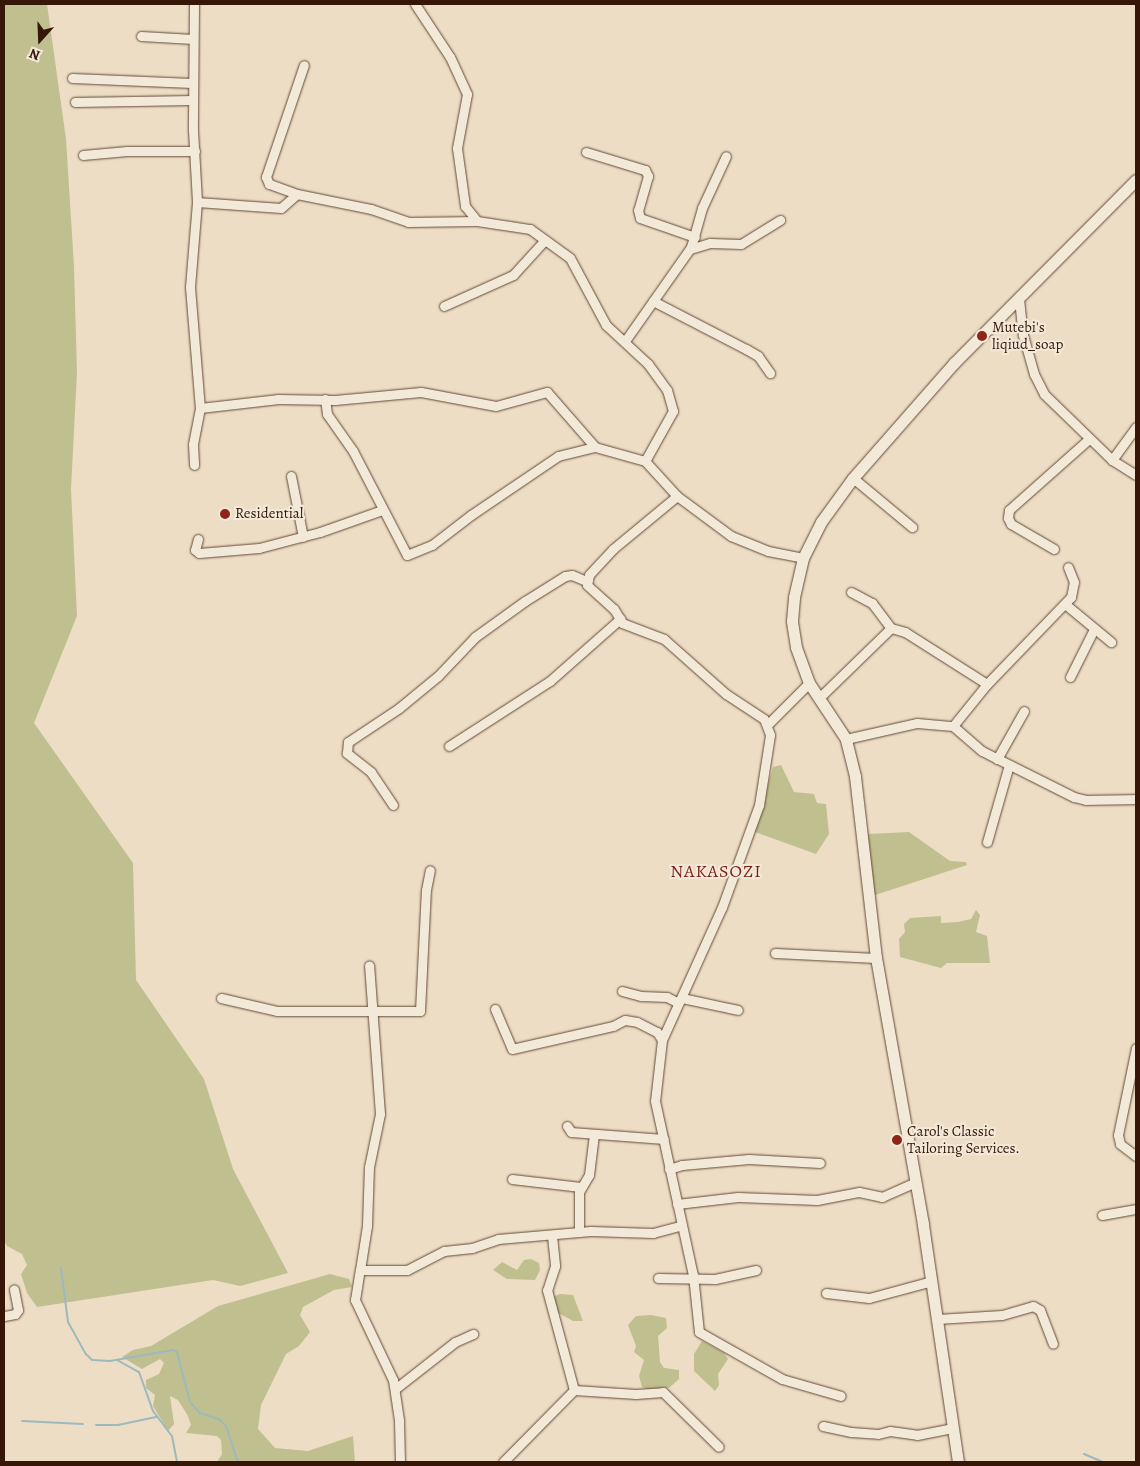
<!DOCTYPE html>
<style>
body{margin:0}
#map{position:relative;width:1140px;height:1466px;overflow:hidden;background:#edddc4;font-family:Alegreya,serif}
div>[style]{position:absolute}
[style*='--x']{left:calc(var(--x)*1px);top:calc(var(--y)*1px);width:calc(var(--w)*1px);rotate:calc(var(--a)*1deg)}
.green>*{inset:0;background:#c0bf8f}
.stream>*{height:2px;margin:-1px;padding:0 1px;transform-origin:1px;border-radius:1px;background:#9cbabd}
.roads{filter:drop-shadow(0 0 1px #634836) drop-shadow(0 0 1px #634836)}
.street>*{height:9px;margin:-4.5px;padding:0 4.5px;transform-origin:4.5px;border-radius:4.5px;background:#f3e9d9}
.secondary>*{height:11px;margin:-5.5px;padding:0 5.5px;transform-origin:5.5px;border-radius:5.5px;background:#f3e9d9}
.dots>*{width:14px;height:14px;translate:-50% -50%;box-sizing:border-box;border:2px solid #f3e9d9;border-radius:50%}
span{translate:-50% -50%;white-space:nowrap;text-align:center;line-height:1.15;-webkit-text-stroke:4px #f3e9d9;paint-order:stroke}
.poi-label{font-size:15px;color:#351607}
.left{translate:0 -50%;text-align:left}
.quarter-label{font-size:18px;color:#7a1f14;letter-spacing:1px}
.frame{position:absolute;inset:0;border:5px solid #351607;pointer-events:none}
.north{position:absolute;left:15px;top:15px;width:50px;height:50px;-webkit-text-stroke:4px #f3e9d9;paint-order:stroke;rotate:200deg;font-size:14px;font-weight:700;line-height:20px;text-align:center;color:#351607}
.north::after{content:'';display:block;margin:auto;width:18px;height:22px;background:#351607;clip-path:polygon(50% 0,100% 100%,50% 72%,0 100%)}
</style>
<div id="map">
<div class="green">
<div style="clip-path:polygon(4px 4px,47px 4px,66px 139px,74px 266px,77px 372px,71px 489px,77px 616px,34px 723px,133px 863px,136px 980px,204px 1079px,233px 1169px,288px 1273px,240px 1286px,213px 1280px,37px 1307px,27px 1293px,21px 1274px,27px 1265px,22px 1254px,7px 1246px,4px 1240px)"></div>
<div style="clip-path:polygon(781px 765px,794px 792px,814px 794px,817px 803px,826px 804px,829px 834px,816px 854px,755px 832px,773px 767px)"></div>
<div style="clip-path:polygon(909px 832px,950px 861px,966px 862px,967px 865px,872px 896px,868px 834px)"></div>
<div style="clip-path:polygon(976px 910px,980px 915px,976px 932px,987px 936px,990px 963px,947px 963px,941px 968px,900px 957px,899px 939px,905px 932px,904px 924px,910px 918px,941px 916px,941px 923px,958px 922px,971px 919px)"></div>
<div style="clip-path:polygon(531px 1259px,539px 1263px,540px 1270px,535px 1280px,507px 1279px,493px 1270px,502px 1262px,517px 1270px,524px 1260px)"></div>
<div style="clip-path:polygon(330px 1274px,349px 1279px,352px 1287px,334px 1290px,303px 1307px,300px 1315px,310px 1332px,299px 1346px,286px 1354px,261px 1405px,258px 1429px,275px 1448px,308px 1451px,353px 1436px,355px 1462px,217px 1462px,222px 1454px,221px 1440px,217px 1436px,186px 1433px,191px 1425px,188px 1416px,178px 1400px,170px 1396px,174px 1424px,168px 1431px,153px 1406px,155px 1395px,146px 1388px,146px 1380px,159px 1374px,164px 1363px,160px 1359px,142px 1369px,122px 1357px,133px 1350px,151px 1346px,218px 1306px)"></div>
<div style="clip-path:polygon(560px 1294px,573px 1295px,583px 1321px,573px 1321px,553px 1310px,551px 1297px)"></div>
<div style="clip-path:polygon(651px 1315px,666px 1318px,667px 1328px,658px 1336px,660px 1362px,664px 1368px,679px 1370px,679px 1379px,669px 1388px,661px 1387px,659px 1394px,642px 1387px,639px 1376px,644px 1360px,634px 1352px,636px 1346px,628px 1325px,636px 1316px)"></div>
<div style="clip-path:polygon(702px 1341px,724px 1353px,728px 1359px,718px 1374px,719px 1385px,715px 1391px,694px 1371px,694px 1354px)"></div>
</div>
<div class="stream">
<div style="--x:61;--y:1268;--w:54;--a:82.6"></div>
<div style="--x:68;--y:1322;--w:37;--a:61"></div>
<div style="--x:86;--y:1354;--w:8;--a:45"></div>
<div style="--x:92;--y:1360;--w:18;--a:3"></div>
<div style="--x:110;--y:1361;--w:64;--a:-9.9"></div>
<div style="--x:173;--y:1350;--w:4;--a:27"></div>
<div style="--x:177;--y:1352;--w:52;--a:75.4"></div>
<div style="--x:190;--y:1402;--w:15;--a:48"></div>
<div style="--x:200;--y:1413;--w:20;--a:18"></div>
<div style="--x:219;--y:1419;--w:10;--a:45"></div>
<div style="--x:226;--y:1426;--w:38;--a:72"></div>
<div style="--x:117;--y:1360;--w:25;--a:29"></div>
<div style="--x:139;--y:1372;--w:41;--a:70.3"></div>
<div style="--x:153;--y:1411;--w:31;--a:53"></div>
<div style="--x:172;--y:1436;--w:26;--a:79"></div>
<div style="--x:22;--y:1421;--w:61;--a:2.8"></div>
<div style="--x:96;--y:1425;--w:22;--a:0"></div>
<div style="--x:118;--y:1425;--w:40;--a:-12"></div>
<div style="--x:1084;--y:1454;--w:21;--a:23"></div>
</div>
<div class="roads">
<div class="street">
<div style="--x:194;--y:4;--w:126;--a:90.5"></div>
<div style="--x:193;--y:130;--w:72;--a:86.8"></div>
<div style="--x:197;--y:202;--w:85;--a:94.7"></div>
<div style="--x:190;--y:287;--w:121;--a:85.3"></div>
<div style="--x:200;--y:408;--w:37;--a:101"></div>
<div style="--x:193;--y:444;--w:21;--a:87"></div>
<div style="--x:415;--y:4;--w:64;--a:56.6"></div>
<div style="--x:450;--y:57;--w:41;--a:65.3"></div>
<div style="--x:467;--y:94;--w:55;--a:100.5"></div>
<div style="--x:457;--y:148;--w:59;--a:82.1"></div>
<div style="--x:465;--y:206;--w:19;--a:51"></div>
<div style="--x:477;--y:221;--w:54;--a:8.6"></div>
<div style="--x:530;--y:229;--w:49;--a:35.9"></div>
<div style="--x:570;--y:258;--w:76;--a:61.8"></div>
<div style="--x:606;--y:325;--w:57;--a:42.9"></div>
<div style="--x:648;--y:364;--w:32;--a:54"></div>
<div style="--x:667;--y:390;--w:22;--a:74"></div>
<div style="--x:673;--y:411;--w:57;--a:119.2"></div>
<div style="--x:141;--y:36;--w:52;--a:3.3"></div>
<div style="--x:72;--y:78;--w:120;--a:2.4"></div>
<div style="--x:75;--y:102;--w:118;--a:-1"></div>
<div style="--x:586;--y:152;--w:62;--a:17"></div>
<div style="--x:645;--y:170;--w:7;--a:63"></div>
<div style="--x:648;--y:176;--w:35;--a:106"></div>
<div style="--x:638;--y:210;--w:8;--a:76"></div>
<div style="--x:640;--y:218;--w:58;--a:19.1"></div>
<div style="--x:83;--y:155;--w:44;--a:-5.2"></div>
<div style="--x:127;--y:151;--w:68;--a:0"></div>
<div style="--x:297;--y:194;--w:30;--a:-160"></div>
<div style="--x:269;--y:184;--w:8;--a:-113"></div>
<div style="--x:266;--y:177;--w:118;--a:-71.3"></div>
<div style="--x:197;--y:202;--w:84;--a:4.1"></div>
<div style="--x:281;--y:208;--w:21;--a:-41"></div>
<div style="--x:297;--y:194;--w:76;--a:11.5"></div>
<div style="--x:371;--y:209;--w:39;--a:19"></div>
<div style="--x:408;--y:222;--w:69;--a:-0.8"></div>
<div style="--x:690;--y:249;--w:21;--a:-17"></div>
<div style="--x:710;--y:243;--w:31;--a:2"></div>
<div style="--x:741;--y:244;--w:46;--a:-31.6"></div>
<div style="--x:1019;--y:299;--w:36;--a:84"></div>
<div style="--x:1023;--y:335;--w:41;--a:74.2"></div>
<div style="--x:1034;--y:374;--w:22;--a:63"></div>
<div style="--x:1044;--y:394;--w:95;--a:44.1"></div>
<div style="--x:1112;--y:460;--w:28;--a:32"></div>
<div style="--x:653;--y:301;--w:105;--a:27.3"></div>
<div style="--x:746;--y:349;--w:14;--a:30"></div>
<div style="--x:758;--y:356;--w:21;--a:55"></div>
<div style="--x:444;--y:306;--w:76;--a:-24.2"></div>
<div style="--x:513;--y:275;--w:47;--a:-47.6"></div>
<div style="--x:625;--y:341;--w:115;--a:-54.9"></div>
<div style="--x:691;--y:247;--w:41;--a:-74.2"></div>
<div style="--x:702;--y:208;--w:57;--a:-65.2"></div>
<div style="--x:325;--y:399;--w:15;--a:82"></div>
<div style="--x:327;--y:414;--w:45;--a:54.9"></div>
<div style="--x:353;--y:451;--w:117;--a:62.6"></div>
<div style="--x:407;--y:555;--w:27;--a:-22"></div>
<div style="--x:432;--y:545;--w:49;--a:-37.6"></div>
<div style="--x:471;--y:515;--w:105;--a:-34.1"></div>
<div style="--x:558;--y:456;--w:38;--a:-14"></div>
<div style="--x:595;--y:447;--w:52;--a:15.6"></div>
<div style="--x:645;--y:461;--w:47;--a:47.6"></div>
<div style="--x:677;--y:496;--w:67;--a:36.5"></div>
<div style="--x:731;--y:536;--w:40;--a:22"></div>
<div style="--x:768;--y:551;--w:36;--a:11"></div>
<div style="--x:200;--y:408;--w:79;--a:-6.6"></div>
<div style="--x:278;--y:399;--w:57;--a:1"></div>
<div style="--x:335;--y:400;--w:86;--a:-5.3"></div>
<div style="--x:421;--y:392;--w:76;--a:10.6"></div>
<div style="--x:496;--y:406;--w:53;--a:-15.4"></div>
<div style="--x:547;--y:392;--w:73;--a:48.9"></div>
<div style="--x:1112;--y:460;--w:41;--a:-54"></div>
<div style="--x:291;--y:476;--w:62;--a:78.9"></div>
<div style="--x:853;--y:478;--w:77;--a:39.7"></div>
<div style="--x:677;--y:496;--w:83;--a:140.4"></div>
<div style="--x:613;--y:549;--w:35;--a:133"></div>
<div style="--x:589;--y:575;--w:10;--a:101"></div>
<div style="--x:587;--y:585;--w:36;--a:42"></div>
<div style="--x:614;--y:609;--w:16;--a:60"></div>
<div style="--x:622;--y:623;--w:45;--a:20.9"></div>
<div style="--x:664;--y:639;--w:83;--a:41.6"></div>
<div style="--x:726;--y:694;--w:45;--a:33.3"></div>
<div style="--x:764;--y:719;--w:17;--a:69"></div>
<div style="--x:770;--y:735;--w:71;--a:98.9"></div>
<div style="--x:759;--y:805;--w:109;--a:109.9"></div>
<div style="--x:722;--y:907;--w:146;--a:114.3"></div>
<div style="--x:662;--y:1040;--w:61;--a:96.5"></div>
<div style="--x:655;--y:1101;--w:178;--a:77.7"></div>
<div style="--x:693;--y:1275;--w:57;--a:84"></div>
<div style="--x:699;--y:1332;--w:95;--a:29.5"></div>
<div style="--x:782;--y:1379;--w:61;--a:16.1"></div>
<div style="--x:198;--y:539;--w:11;--a:105"></div>
<div style="--x:195;--y:550;--w:5;--a:37"></div>
<div style="--x:199;--y:553;--w:60;--a:-4.8"></div>
<div style="--x:259;--y:548;--w:63;--a:-14.7"></div>
<div style="--x:320;--y:532;--w:66;--a:-19.5"></div>
<div style="--x:1054;--y:549;--w:50;--a:-149.8"></div>
<div style="--x:1011;--y:524;--w:7;--a:-117"></div>
<div style="--x:1008;--y:518;--w:8;--a:-83"></div>
<div style="--x:1009;--y:510;--w:107;--a:-41.6"></div>
<div style="--x:851;--y:592;--w:24;--a:28"></div>
<div style="--x:872;--y:603;--w:31;--a:53"></div>
<div style="--x:1065;--y:604;--w:60;--a:39.6"></div>
<div style="--x:1070;--y:677;--w:54;--a:-63.4"></div>
<div style="--x:819;--y:698;--w:100;--a:-44.2"></div>
<div style="--x:891;--y:628;--w:15;--a:16"></div>
<div style="--x:905;--y:632;--w:97;--a:32.4"></div>
<div style="--x:768;--y:724;--w:58;--a:-45"></div>
<div style="--x:953;--y:726;--w:54;--a:-51"></div>
<div style="--x:987;--y:684;--w:121;--a:-46"></div>
<div style="--x:1071;--y:597;--w:15;--a:-79"></div>
<div style="--x:1074;--y:582;--w:16;--a:-112"></div>
<div style="--x:846;--y:739;--w:73;--a:-12.7"></div>
<div style="--x:917;--y:723;--w:36;--a:5"></div>
<div style="--x:953;--y:726;--w:38;--a:41"></div>
<div style="--x:982;--y:751;--w:103;--a:26.6"></div>
<div style="--x:1074;--y:797;--w:12;--a:14"></div>
<div style="--x:1086;--y:800;--w:50;--a:-1.1"></div>
<div style="--x:449;--y:746;--w:120;--a:-32.8"></div>
<div style="--x:550;--y:681;--w:94;--a:-41.5"></div>
<div style="--x:997;--y:759;--w:55;--a:-60.6"></div>
<div style="--x:393;--y:805;--w:40;--a:-124"></div>
<div style="--x:371;--y:772;--w:31;--a:-142"></div>
<div style="--x:347;--y:753;--w:11;--a:-85"></div>
<div style="--x:348;--y:742;--w:61;--a:-33.7"></div>
<div style="--x:399;--y:708;--w:50;--a:-39.4"></div>
<div style="--x:438;--y:676;--w:54;--a:-46.5"></div>
<div style="--x:475;--y:637;--w:62;--a:-35.8"></div>
<div style="--x:525;--y:601;--w:47;--a:-32"></div>
<div style="--x:565;--y:576;--w:7;--a:-8"></div>
<div style="--x:572;--y:575;--w:15;--a:23"></div>
<div style="--x:987;--y:842;--w:80;--a:-74.1"></div>
<div style="--x:775;--y:953;--w:101;--a:2.8"></div>
<div style="--x:622;--y:991;--w:20;--a:15"></div>
<div style="--x:641;--y:996;--w:26;--a:2"></div>
<div style="--x:667;--y:997;--w:13;--a:27"></div>
<div style="--x:221;--y:998;--w:57;--a:13.1"></div>
<div style="--x:277;--y:1011;--w:143;--a:0"></div>
<div style="--x:420;--y:1011;--w:121;--a:-87.2"></div>
<div style="--x:426;--y:890;--w:20;--a:-79"></div>
<div style="--x:682;--y:998;--w:57;--a:12.1"></div>
<div style="--x:495;--y:1009;--w:43;--a:67"></div>
<div style="--x:512;--y:1049;--w:104;--a:-12.8"></div>
<div style="--x:613;--y:1026;--w:13;--a:-27"></div>
<div style="--x:625;--y:1020;--w:12;--a:9"></div>
<div style="--x:637;--y:1022;--w:22;--a:27"></div>
<div style="--x:657;--y:1032;--w:9;--a:58"></div>
<div style="--x:1136;--y:1048;--w:89;--a:101.7"></div>
<div style="--x:1118;--y:1135;--w:9;--a:77"></div>
<div style="--x:1120;--y:1144;--w:20;--a:37"></div>
<div style="--x:567;--y:1126;--w:7;--a:56"></div>
<div style="--x:571;--y:1132;--w:93;--a:4.3"></div>
<div style="--x:669;--y:1169;--w:14;--a:-17"></div>
<div style="--x:682;--y:1165;--w:67;--a:-5.1"></div>
<div style="--x:749;--y:1159;--w:71;--a:3.2"></div>
<div style="--x:512;--y:1179;--w:69;--a:6.6"></div>
<div style="--x:677;--y:1204;--w:61;--a:-6.5"></div>
<div style="--x:738;--y:1197;--w:79;--a:2.2"></div>
<div style="--x:817;--y:1200;--w:43;--a:-10.8"></div>
<div style="--x:859;--y:1192;--w:24;--a:12"></div>
<div style="--x:882;--y:1197;--w:36;--a:-24"></div>
<div style="--x:1102;--y:1215;--w:35;--a:-10"></div>
<div style="--x:579;--y:1232;--w:40;--a:-90"></div>
<div style="--x:579;--y:1192;--w:20;--a:-60"></div>
<div style="--x:589;--y:1175;--w:41;--a:-83"></div>
<div style="--x:552;--y:1236;--w:30;--a:84"></div>
<div style="--x:555;--y:1266;--w:25;--a:108"></div>
<div style="--x:547;--y:1290;--w:104;--a:74.9"></div>
<div style="--x:360;--y:1270;--w:45;--a:-81"></div>
<div style="--x:367;--y:1226;--w:59;--a:-88.1"></div>
<div style="--x:369;--y:1167;--w:54;--a:-78.3"></div>
<div style="--x:380;--y:1114;--w:149;--a:-94.2"></div>
<div style="--x:658;--y:1278;--w:57;--a:1"></div>
<div style="--x:715;--y:1279;--w:42;--a:-12.4"></div>
<div style="--x:826;--y:1293;--w:43;--a:6.6"></div>
<div style="--x:869;--y:1298;--w:65;--a:-15.1"></div>
<div style="--x:4;--y:1316;--w:11;--a:-10"></div>
<div style="--x:15;--y:1314;--w:5;--a:-53"></div>
<div style="--x:18;--y:1310;--w:21;--a:-101"></div>
<div style="--x:937;--y:1319;--w:65;--a:-3.5"></div>
<div style="--x:1002;--y:1315;--w:32;--a:-16"></div>
<div style="--x:1033;--y:1306;--w:8;--a:30"></div>
<div style="--x:1040;--y:1310;--w:36;--a:69"></div>
<div style="--x:395;--y:1389;--w:76;--a:-38.1"></div>
<div style="--x:455;--y:1342;--w:20;--a:-24"></div>
<div style="--x:823;--y:1426;--w:29;--a:12"></div>
<div style="--x:851;--y:1432;--w:27;--a:4"></div>
<div style="--x:878;--y:1434;--w:12;--a:-14"></div>
<div style="--x:890;--y:1431;--w:27;--a:8"></div>
<div style="--x:917;--y:1435;--w:37;--a:-11"></div>
<div style="--x:400;--y:1462;--w:42;--a:-91.4"></div>
<div style="--x:399;--y:1420;--w:40;--a:-98.5"></div>
<div style="--x:393;--y:1380;--w:89;--a:-115.4"></div>
<div style="--x:355;--y:1300;--w:30;--a:-81"></div>
<div style="--x:360;--y:1270;--w:47;--a:0"></div>
<div style="--x:407;--y:1270;--w:42;--a:-27.2"></div>
<div style="--x:444;--y:1251;--w:28;--a:-6"></div>
<div style="--x:472;--y:1248;--w:28;--a:-19"></div>
<div style="--x:498;--y:1239;--w:93;--a:-4.9"></div>
<div style="--x:591;--y:1231;--w:62;--a:1.8"></div>
<div style="--x:653;--y:1233;--w:30;--a:-15"></div>
<div style="--x:503;--y:1462;--w:101;--a:-45.4"></div>
<div style="--x:574;--y:1390;--w:62;--a:3.7"></div>
<div style="--x:636;--y:1394;--w:27;--a:-4"></div>
<div style="--x:663;--y:1392;--w:78;--a:44.5"></div>
</div>
<div class="secondary">
<div style="--x:958;--y:1462;--w:241;--a:-98.4"></div>
<div style="--x:923;--y:1224;--w:270;--a:-100"></div>
<div style="--x:876;--y:958;--w:183;--a:-96.6"></div>
<div style="--x:855;--y:776;--w:38;--a:-104"></div>
<div style="--x:846;--y:739;--w:67;--a:-123.5"></div>
<div style="--x:809;--y:683;--w:38;--a:-110"></div>
<div style="--x:796;--y:647;--w:26;--a:-99"></div>
<div style="--x:792;--y:621;--w:24;--a:-85"></div>
<div style="--x:794;--y:597;--w:40;--a:-77"></div>
<div style="--x:803;--y:558;--w:40;--a:-63.4"></div>
<div style="--x:821;--y:522;--w:54;--a:-54"></div>
<div style="--x:853;--y:478;--w:153;--a:-48.7"></div>
<div style="--x:954;--y:363;--w:258;--a:-45.2"></div>
</div>
</div>
<div class="dots">
<div style="left:982px;top:336px;background:#8f2418"></div>
<div style="left:225px;top:514px;background:#8f2418"></div>
<div style="left:897px;top:1140px;background:#8f2418"></div>
</div>
<div class="poi-label">
<span class="left" style="left:992px;top:336px">Mutebi's<br>liqiud_soap</span>
<span class="left" style="left:235px;top:514px">Residential</span>
<span class="left" style="left:907px;top:1140px">Carol's Classic<br>Tailoring Services.</span>
</div>
<div class="quarter-label">
<span style="left:716px;top:871px">NAKASOZI</span>
</div>
<div class="frame"></div>
<div class="north">N</div>
</div>
